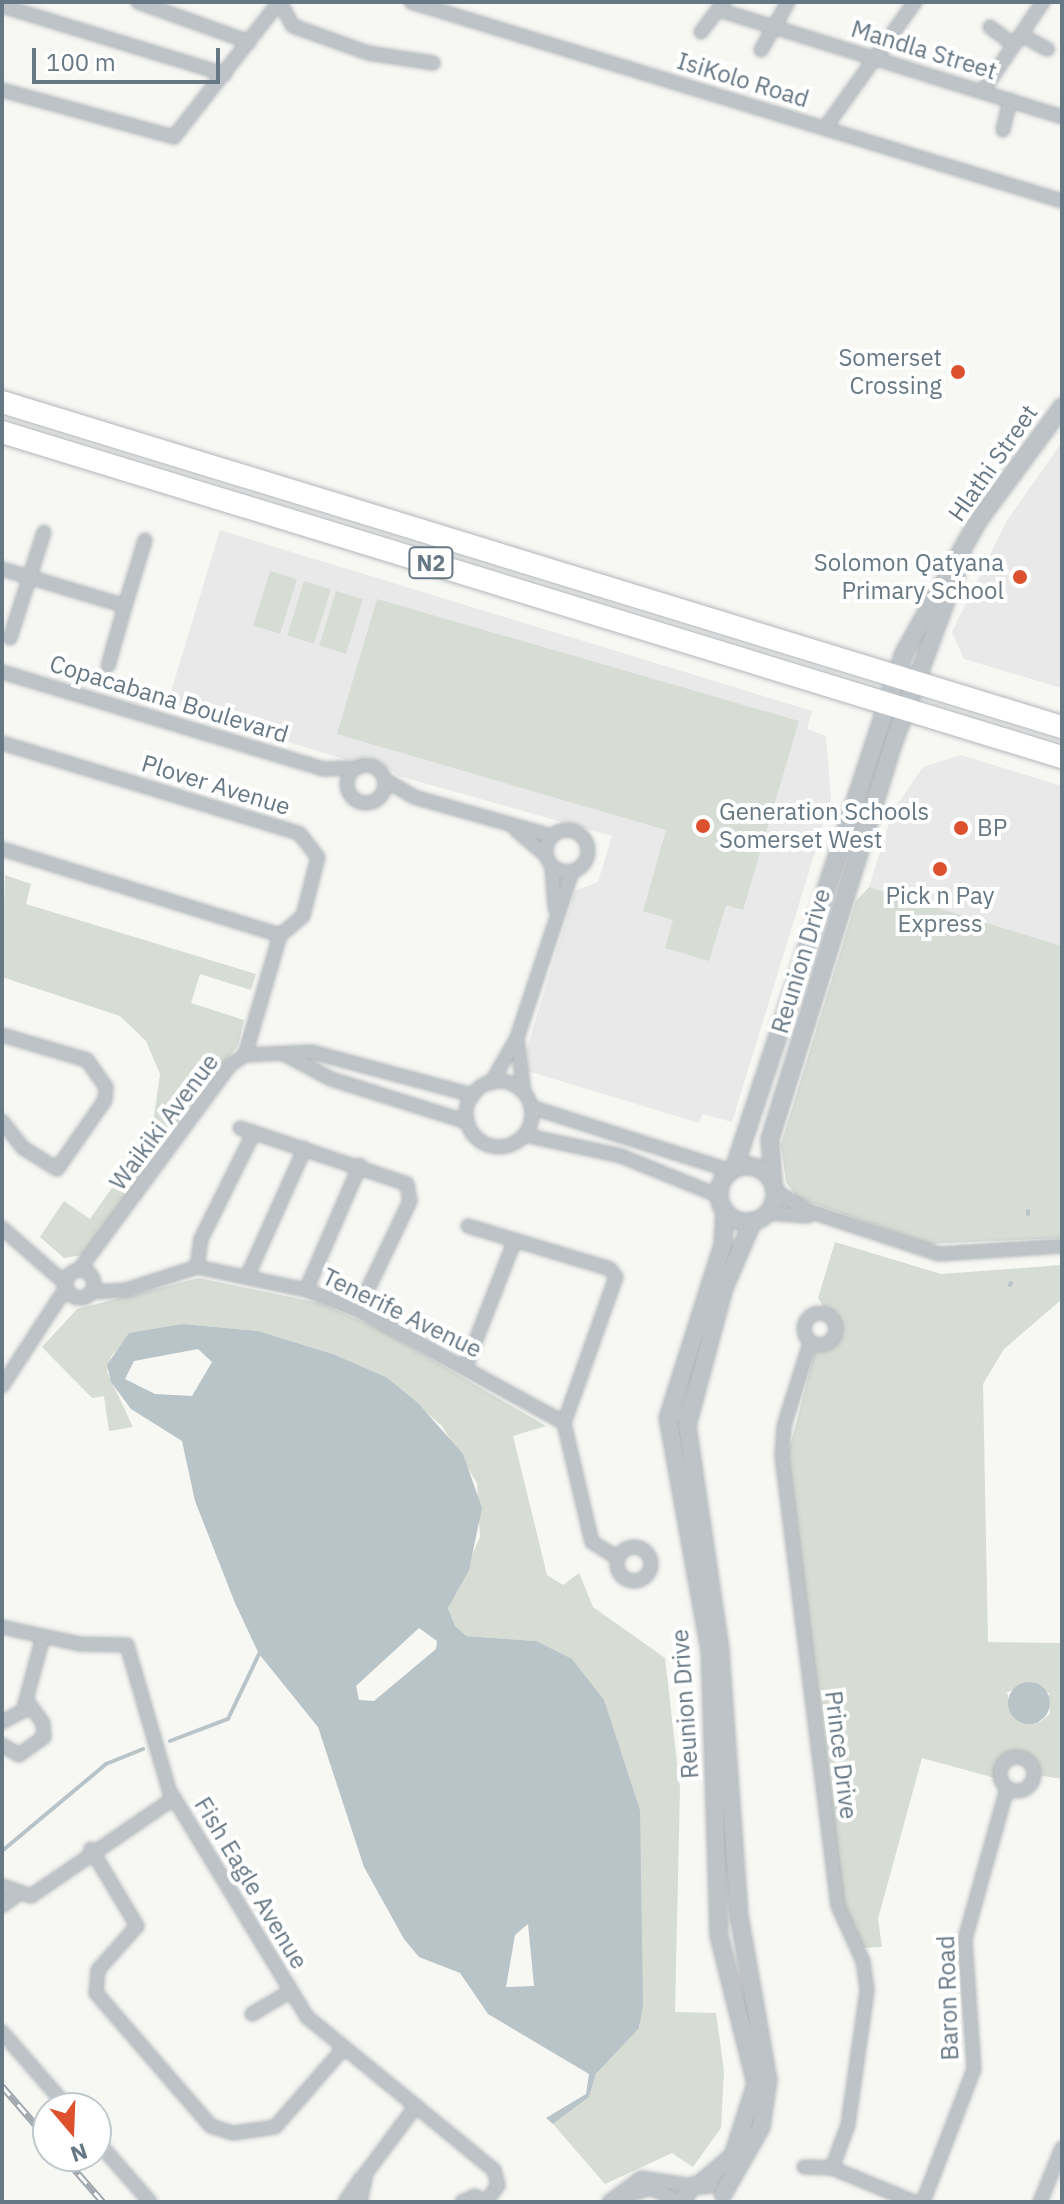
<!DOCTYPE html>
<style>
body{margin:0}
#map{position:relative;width:1064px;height:2204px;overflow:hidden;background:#f7f7f4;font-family:"IBM Plex Sans",sans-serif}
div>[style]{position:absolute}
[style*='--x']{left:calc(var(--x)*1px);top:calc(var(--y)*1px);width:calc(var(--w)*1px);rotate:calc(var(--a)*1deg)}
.built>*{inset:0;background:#e8e9e8}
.green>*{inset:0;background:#d7dcd4;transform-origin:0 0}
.water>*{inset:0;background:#b8c4c8}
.round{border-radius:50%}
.stream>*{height:4px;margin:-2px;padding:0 2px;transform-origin:2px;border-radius:2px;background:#b8c4c8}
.roads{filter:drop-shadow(0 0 2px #b2b6ba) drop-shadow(0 0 2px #b2b6ba)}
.minor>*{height:12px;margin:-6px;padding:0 6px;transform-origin:6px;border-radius:6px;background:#bec3c7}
.minor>.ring{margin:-6px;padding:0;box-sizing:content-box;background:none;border:12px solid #bec3c7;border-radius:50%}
.tertiary>*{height:16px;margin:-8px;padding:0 8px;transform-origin:8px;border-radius:8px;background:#bec3c7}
.tertiary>.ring{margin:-8px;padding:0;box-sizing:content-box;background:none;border:16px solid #bec3c7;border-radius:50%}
.trunk>*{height:22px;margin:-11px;padding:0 11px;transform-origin:11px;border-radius:11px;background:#fff}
.rail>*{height:7px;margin-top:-3.5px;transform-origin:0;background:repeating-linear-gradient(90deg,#fff 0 12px,#a0a7ac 0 24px);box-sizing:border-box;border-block:2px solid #a0a7ac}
.dots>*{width:22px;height:22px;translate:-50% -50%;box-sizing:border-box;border:4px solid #fff;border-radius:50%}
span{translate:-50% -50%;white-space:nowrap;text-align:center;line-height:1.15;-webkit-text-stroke:8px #fff;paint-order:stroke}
.shield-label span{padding:2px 6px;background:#fff;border:2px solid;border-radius:6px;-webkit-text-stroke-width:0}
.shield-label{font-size:22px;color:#677885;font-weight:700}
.street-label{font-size:24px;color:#677885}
.poi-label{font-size:24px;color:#677885}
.right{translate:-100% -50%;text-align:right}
.left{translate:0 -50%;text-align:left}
.frame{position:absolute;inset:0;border:4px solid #677885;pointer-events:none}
.north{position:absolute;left:32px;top:2092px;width:80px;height:80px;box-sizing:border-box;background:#fff;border:2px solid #c2c9ce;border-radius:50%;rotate:161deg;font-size:22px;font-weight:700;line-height:32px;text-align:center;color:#677885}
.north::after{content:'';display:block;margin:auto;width:28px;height:36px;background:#de512e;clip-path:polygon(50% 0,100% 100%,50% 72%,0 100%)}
.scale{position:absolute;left:32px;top:48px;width:188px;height:36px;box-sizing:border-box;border:4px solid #677885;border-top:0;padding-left:10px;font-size:24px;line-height:28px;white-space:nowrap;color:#677885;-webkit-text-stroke:6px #fff;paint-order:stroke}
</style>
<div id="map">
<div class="built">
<div style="clip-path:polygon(1062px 442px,1062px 688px,964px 659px,952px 632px,1006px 522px)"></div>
<div style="clip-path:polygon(220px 530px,812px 711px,807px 729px,826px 736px,831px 800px,732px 1122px,702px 1114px,699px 1123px,528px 1071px,527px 1048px,575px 891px,598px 882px,612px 836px,399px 776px,369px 756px,347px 760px,167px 705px)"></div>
<div style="clip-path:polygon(961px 755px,1062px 786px,1062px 946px,869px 887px,893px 811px,923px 767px)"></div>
</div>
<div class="green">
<div style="left:270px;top:571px;width:28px;height:57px;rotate:17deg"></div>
<div style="left:304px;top:581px;width:28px;height:57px;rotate:17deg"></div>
<div style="left:336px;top:591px;width:28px;height:57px;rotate:17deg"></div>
<div style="clip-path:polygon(377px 599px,799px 721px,743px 910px,726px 905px,709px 961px,665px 948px,673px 920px,643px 911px,666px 830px,337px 734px)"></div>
<div style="clip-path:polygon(5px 875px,31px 884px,26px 904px,256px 974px,251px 990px,200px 974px,191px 1003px,244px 1020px,238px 1046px,198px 1092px,99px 1237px,82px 1255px,64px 1258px,40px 1237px,64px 1201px,90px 1219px,152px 1131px,160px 1074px,146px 1041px,120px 1016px,2px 977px)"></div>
<div style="clip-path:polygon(869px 887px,1062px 946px,1062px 1238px,929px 1244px,798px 1198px,786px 1182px,781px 1144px,856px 901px)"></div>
<div style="clip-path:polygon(evenodd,835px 1242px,941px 1274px,1062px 1265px,1062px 1299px,1004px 1349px,983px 1384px,988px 1642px,1062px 1643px,1062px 1779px,1037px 1775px,1023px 1754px,1002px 1760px,995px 1778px,922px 1758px,878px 1919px,882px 1947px,862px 1948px,844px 1910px,788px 1454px,815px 1351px,831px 1347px,840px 1333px,818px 1298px,835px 1242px,1024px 1686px,1049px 1693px,1050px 1714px,1040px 1722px,1013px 1716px,1007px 1692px,1024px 1686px)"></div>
<div style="clip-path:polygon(199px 1278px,319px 1303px,378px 1328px,546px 1426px,513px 1436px,547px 1575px,563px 1585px,579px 1573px,593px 1607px,665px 1658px,680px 1788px,675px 2012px,716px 2013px,724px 2071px,721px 2128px,693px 2167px,672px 2153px,605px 2184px,553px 2124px,589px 2097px,596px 2074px,640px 2026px,640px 1810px,536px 1641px,465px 1636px,455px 1626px,448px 1608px,480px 1537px,477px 1483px,442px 1426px,386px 1377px,333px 1354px,258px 1331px,183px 1324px,123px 1343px,111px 1357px,107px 1372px,133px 1427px,109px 1431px,104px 1396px,92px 1398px,42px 1347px,77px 1309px)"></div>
</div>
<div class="water">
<div style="clip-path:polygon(evenodd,183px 1324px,258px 1331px,333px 1354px,386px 1377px,418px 1403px,463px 1454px,482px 1508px,469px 1570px,448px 1608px,455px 1626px,466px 1636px,536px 1641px,572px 1659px,604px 1700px,640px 1810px,643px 2005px,639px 2028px,596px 2074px,589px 2097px,553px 2124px,546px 2118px,586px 2094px,589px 2074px,488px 2014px,460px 1973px,419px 1957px,404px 1939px,364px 1867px,318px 1727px,259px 1654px,235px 1603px,195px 1501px,182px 1441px,131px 1409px,111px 1382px,107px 1365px,129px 1333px,183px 1324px,198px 1349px,212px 1362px,192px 1396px,155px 1394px,125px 1379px,134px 1361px,198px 1349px,183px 1324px,419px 1628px,437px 1641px,436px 1649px,374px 1701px,359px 1700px,356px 1686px,419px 1628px,183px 1324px,528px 1924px,534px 1986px,506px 1987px,515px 1935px,528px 1924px)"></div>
<div class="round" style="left:1008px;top:1682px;width:42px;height:42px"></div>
</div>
<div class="stream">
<div style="--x:1028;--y:1214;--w:3;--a:-90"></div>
<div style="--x:1010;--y:1285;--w:2;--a:-63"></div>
<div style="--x:170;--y:1741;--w:62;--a:-20.8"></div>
<div style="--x:228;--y:1719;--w:72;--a:-64.5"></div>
<div style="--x:2;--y:1851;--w:136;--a:-39.9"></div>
<div style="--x:106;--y:1764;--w:40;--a:-22"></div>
</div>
<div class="roads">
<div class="minor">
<div style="--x:138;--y:2;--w:118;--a:19.8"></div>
<div style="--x:280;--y:2;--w:27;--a:62"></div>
<div style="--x:293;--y:26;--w:80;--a:19.8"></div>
<div style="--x:368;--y:53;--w:66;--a:8.7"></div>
<div style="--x:411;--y:2;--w:681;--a:17"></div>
<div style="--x:2;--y:6;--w:233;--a:17"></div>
<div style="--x:719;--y:10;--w:359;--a:17.3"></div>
<div style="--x:990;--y:27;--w:30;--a:37"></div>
<div style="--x:701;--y:32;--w:38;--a:-53"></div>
<div style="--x:1021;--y:35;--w:30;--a:28"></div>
<div style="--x:761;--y:50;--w:55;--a:-60.6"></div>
<div style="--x:2;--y:90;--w:178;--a:15.3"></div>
<div style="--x:174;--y:137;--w:171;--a:-52.1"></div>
<div style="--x:982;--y:92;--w:109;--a:-55.9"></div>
<div style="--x:825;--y:128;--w:155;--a:-54.5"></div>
<div style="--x:1003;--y:130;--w:31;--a:-77"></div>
<div style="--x:2;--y:569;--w:128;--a:16.7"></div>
<div style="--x:125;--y:606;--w:62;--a:105.8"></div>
<div style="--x:125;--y:606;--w:69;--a:-73.1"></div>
<div style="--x:10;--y:638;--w:111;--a:-72.2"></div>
<div style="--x:2;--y:672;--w:335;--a:16.8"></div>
<div style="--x:323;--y:769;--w:33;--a:-2"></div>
<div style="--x:2;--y:743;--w:310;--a:16.9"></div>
<div style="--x:299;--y:833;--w:31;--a:52"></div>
<div style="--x:318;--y:857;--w:61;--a:104.3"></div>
<div style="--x:303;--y:916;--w:30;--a:140"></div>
<div style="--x:280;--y:935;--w:291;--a:-162.8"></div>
<div class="ring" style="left:347px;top:765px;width:26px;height:26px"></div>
<div style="--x:385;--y:780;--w:34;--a:30"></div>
<div style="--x:414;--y:797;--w:143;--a:15.8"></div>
<div class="ring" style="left:546px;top:830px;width:30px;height:30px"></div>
<div style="--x:516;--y:830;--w:39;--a:40"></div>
<div style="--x:552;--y:867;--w:41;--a:85.8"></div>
<div style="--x:2;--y:1035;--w:89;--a:16.4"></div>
<div style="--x:87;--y:1060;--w:33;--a:55"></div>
<div style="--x:106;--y:1087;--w:13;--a:94"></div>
<div style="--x:105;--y:1100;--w:84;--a:124.8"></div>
<div style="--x:57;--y:1169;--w:40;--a:-148"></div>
<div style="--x:23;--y:1148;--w:34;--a:-128"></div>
<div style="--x:284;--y:1054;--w:53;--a:28"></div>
<div style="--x:331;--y:1079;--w:143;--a:17.5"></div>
<div style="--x:245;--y:1055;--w:125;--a:-73.7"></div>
<div class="ring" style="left:466px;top:1081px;width:54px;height:54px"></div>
<div style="--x:491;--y:1083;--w:52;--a:-60"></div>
<div style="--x:524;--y:1092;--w:54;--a:-97.4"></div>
<div style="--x:517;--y:1038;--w:175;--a:-71.7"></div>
<div style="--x:531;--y:1107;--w:210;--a:17.7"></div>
<div style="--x:240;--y:1128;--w:176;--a:18.5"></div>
<div style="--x:407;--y:1184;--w:17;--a:80"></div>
<div style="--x:410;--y:1201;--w:121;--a:115.5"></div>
<div style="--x:524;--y:1135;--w:99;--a:12.2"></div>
<div style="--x:621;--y:1156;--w:106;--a:22.2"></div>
<div style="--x:775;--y:1191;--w:39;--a:30"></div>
<div style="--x:809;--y:1211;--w:137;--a:18.3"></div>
<div style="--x:939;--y:1254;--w:123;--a:-3.7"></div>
<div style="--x:767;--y:1213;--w:41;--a:4.2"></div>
<div style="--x:468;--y:1226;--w:148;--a:16.8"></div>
<div style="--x:610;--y:1269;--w:10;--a:53"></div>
<div style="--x:616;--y:1277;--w:155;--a:109.6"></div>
<div style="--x:564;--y:1423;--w:122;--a:76.8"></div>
<div style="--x:592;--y:1542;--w:31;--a:32"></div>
<div style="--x:2;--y:1228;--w:85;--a:41.2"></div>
<div style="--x:197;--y:1267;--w:28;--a:-82"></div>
<div style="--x:201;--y:1239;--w:119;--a:-63.6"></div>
<div style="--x:79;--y:1270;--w:255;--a:-53.6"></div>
<div style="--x:230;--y:1065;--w:18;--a:-34"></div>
<div style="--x:245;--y:1055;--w:67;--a:-2.6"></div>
<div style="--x:312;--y:1052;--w:167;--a:15"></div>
<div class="ring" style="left:66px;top:1270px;width:16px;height:16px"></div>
<div style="--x:247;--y:1277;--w:141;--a:-65.8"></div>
<div style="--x:306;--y:1290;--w:136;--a:-66.6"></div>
<div style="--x:91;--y:1292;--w:35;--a:-3"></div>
<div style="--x:126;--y:1290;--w:75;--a:-17.9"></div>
<div style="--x:197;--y:1267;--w:111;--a:11.9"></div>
<div style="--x:306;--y:1290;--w:56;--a:21"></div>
<div style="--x:358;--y:1310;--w:235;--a:28.7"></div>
<div class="ring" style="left:804px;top:1313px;width:20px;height:20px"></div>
<div style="--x:810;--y:1343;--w:87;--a:107.4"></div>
<div style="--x:784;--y:1426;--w:31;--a:94"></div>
<div style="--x:782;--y:1457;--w:452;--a:82.9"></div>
<div style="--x:838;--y:1906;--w:60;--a:65.6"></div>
<div style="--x:863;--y:1961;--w:30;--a:82"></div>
<div style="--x:867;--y:1991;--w:135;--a:98.1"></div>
<div style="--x:848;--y:2125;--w:46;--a:110.4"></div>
<div style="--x:465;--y:1368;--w:137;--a:-68.7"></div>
<div style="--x:2;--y:1386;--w:117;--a:-56.9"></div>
<div class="ring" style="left:617px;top:1547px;width:22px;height:22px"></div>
<div style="--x:2;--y:1627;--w:79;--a:12.4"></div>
<div style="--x:79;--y:1644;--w:48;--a:1.2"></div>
<div style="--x:127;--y:1645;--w:151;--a:73.8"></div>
<div style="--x:169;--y:1790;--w:266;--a:58.7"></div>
<div style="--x:307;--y:2017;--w:242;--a:39.3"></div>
<div style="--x:494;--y:2170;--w:16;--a:75"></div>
<div style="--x:498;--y:2185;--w:21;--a:125"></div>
<div style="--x:2;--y:1722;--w:24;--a:-28"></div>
<div style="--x:23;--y:1711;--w:77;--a:-74.9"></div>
<div style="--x:2;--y:1745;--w:20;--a:30"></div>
<div style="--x:19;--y:1755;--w:31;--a:-36"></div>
<div style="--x:44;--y:1737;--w:14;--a:-94"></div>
<div style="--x:43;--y:1723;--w:27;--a:-126"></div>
<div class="ring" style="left:1000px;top:1757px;width:22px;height:22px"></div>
<div style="--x:91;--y:1849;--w:90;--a:59.1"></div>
<div style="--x:137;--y:1926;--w:59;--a:131.6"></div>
<div style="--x:98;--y:1970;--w:23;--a:95"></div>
<div style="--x:96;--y:1993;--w:176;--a:49.2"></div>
<div style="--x:211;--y:2126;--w:23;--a:18"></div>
<div style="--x:233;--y:2133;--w:42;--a:-8.1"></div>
<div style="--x:275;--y:2127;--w:105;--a:-48.9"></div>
<div style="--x:2;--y:1886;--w:31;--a:19"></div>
<div style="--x:31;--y:1896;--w:173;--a:-34.4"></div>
<div style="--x:2;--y:1906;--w:17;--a:-36"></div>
<div style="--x:252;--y:2014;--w:45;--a:-30.5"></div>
<div style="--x:2;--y:2032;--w:101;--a:49"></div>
<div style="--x:96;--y:2140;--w:82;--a:48.9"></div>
<div style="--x:804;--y:2167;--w:28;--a:2"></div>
<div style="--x:832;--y:2168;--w:89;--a:22.5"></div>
<div style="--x:615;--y:2199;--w:38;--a:-17"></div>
<div style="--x:651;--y:2188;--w:33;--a:25"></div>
<div style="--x:345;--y:2202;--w:29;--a:-56"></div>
<div style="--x:360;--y:2202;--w:30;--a:-78"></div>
<div style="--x:366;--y:2173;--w:84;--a:-53.3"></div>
<div style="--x:462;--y:2202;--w:14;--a:-25"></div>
<div style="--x:475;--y:2196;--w:13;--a:29"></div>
<div style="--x:609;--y:2202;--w:40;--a:-37"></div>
<div style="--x:641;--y:2178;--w:52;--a:8.9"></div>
<div style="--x:923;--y:2202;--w:142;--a:-69"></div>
<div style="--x:974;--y:2069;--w:130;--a:-94"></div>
<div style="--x:965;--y:1939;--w:156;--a:-74.4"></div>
<div style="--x:1040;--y:2202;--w:58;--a:-67.8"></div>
</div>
<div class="tertiary">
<div class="ring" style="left:719px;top:1166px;width:40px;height:40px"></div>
<div style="--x:734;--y:1169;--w:543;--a:-71.77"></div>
<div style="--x:904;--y:653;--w:151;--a:-60.7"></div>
<div style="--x:978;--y:521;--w:142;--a:-53.6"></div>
<div style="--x:773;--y:1183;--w:44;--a:-93.9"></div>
<div style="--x:770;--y:1139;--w:414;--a:-72.7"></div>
<div style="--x:893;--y:744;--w:199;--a:-69.7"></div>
<div style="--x:701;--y:2183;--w:42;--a:-40.2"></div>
<div style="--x:733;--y:2156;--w:76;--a:-72.3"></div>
<div style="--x:756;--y:2084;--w:153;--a:-104"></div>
<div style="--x:719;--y:1936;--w:285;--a:-91.8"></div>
<div style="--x:710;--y:1651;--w:237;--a:-100.2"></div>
<div style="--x:668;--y:1418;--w:182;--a:-72.4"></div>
<div style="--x:723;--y:1245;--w:34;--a:-87"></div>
<div style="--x:723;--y:2194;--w:77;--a:-60.4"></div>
<div style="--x:761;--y:2127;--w:48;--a:-81.5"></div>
<div style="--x:768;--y:2080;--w:168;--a:-100"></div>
<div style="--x:739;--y:1915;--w:267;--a:-94.1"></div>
<div style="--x:720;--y:1649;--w:225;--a:-98.4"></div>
<div style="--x:687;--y:1426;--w:143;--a:-75"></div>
<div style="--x:724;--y:1288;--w:73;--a:-66.6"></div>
<div style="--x:681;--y:2202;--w:19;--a:-55"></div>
<div style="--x:692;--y:2186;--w:18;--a:-6"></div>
</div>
<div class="trunk">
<div style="--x:2;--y:402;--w:1109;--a:17.05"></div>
<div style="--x:2;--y:432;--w:1109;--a:17.05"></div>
</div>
</div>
<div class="rail">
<div style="--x:2;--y:2086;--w:70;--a:49"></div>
<div style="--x:63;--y:2156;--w:61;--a:49"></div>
</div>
<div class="dots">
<div style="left:958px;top:372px;background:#de512e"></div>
<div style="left:1020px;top:577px;background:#de512e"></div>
<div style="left:703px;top:826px;background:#de512e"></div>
<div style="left:961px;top:828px;background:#de512e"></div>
<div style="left:940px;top:869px;background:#de512e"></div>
</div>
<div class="shield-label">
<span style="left:431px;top:563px">N2</span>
</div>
<div class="street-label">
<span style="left:924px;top:50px;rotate:17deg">Mandla Street</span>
<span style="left:743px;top:80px;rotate:17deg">IsiKolo Road</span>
<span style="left:993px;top:463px;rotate:-55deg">Hlathi Street</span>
<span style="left:169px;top:699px;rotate:17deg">Copacabana Boulevard</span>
<span style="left:216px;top:785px;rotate:17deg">Plover Avenue</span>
<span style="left:801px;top:961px;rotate:-73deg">Reunion Drive</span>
<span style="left:164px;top:1122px;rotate:-53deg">Waikiki Avenue</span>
<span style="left:402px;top:1313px;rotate:26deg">Tenerife Avenue</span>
<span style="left:685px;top:1704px;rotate:-94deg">Reunion Drive</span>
<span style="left:841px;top:1755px;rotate:83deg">Prince Drive</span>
<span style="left:251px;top:1883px;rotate:59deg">Fish Eagle Avenue</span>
<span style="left:948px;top:1998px;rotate:-92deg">Baron Road</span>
</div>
<div class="poi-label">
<span class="right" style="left:942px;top:372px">Somerset<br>Crossing</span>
<span class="right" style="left:1004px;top:577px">Solomon Qatyana<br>Primary School</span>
<span class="left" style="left:719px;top:826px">Generation Schools<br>Somerset West</span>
<span class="left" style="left:977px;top:828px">BP</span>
<span style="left:940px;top:910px">Pick n Pay<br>Express</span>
</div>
<div class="frame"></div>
<div class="north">N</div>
<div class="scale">100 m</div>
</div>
